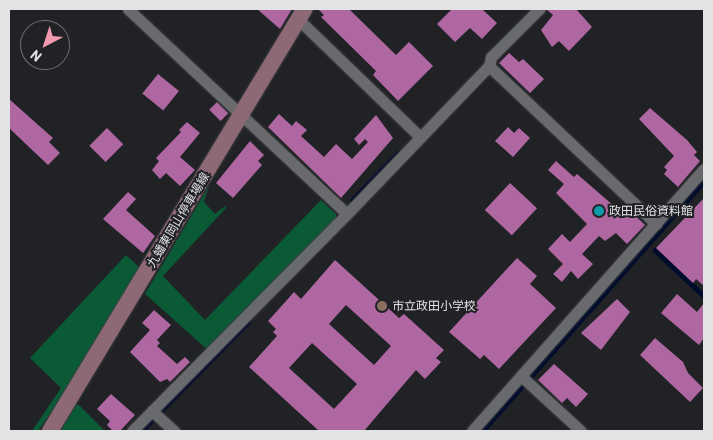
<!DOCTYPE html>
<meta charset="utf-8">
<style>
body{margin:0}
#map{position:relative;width:713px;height:440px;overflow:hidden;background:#212226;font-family:Barlow,"Noto Sans JP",sans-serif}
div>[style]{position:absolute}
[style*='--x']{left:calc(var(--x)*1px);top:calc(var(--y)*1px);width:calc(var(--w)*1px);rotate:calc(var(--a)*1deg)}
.green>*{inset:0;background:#0a5a36}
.stream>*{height:4.5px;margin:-2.25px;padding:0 2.25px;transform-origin:2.25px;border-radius:2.25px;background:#000c2c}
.building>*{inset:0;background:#ae67a0;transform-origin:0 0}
.roads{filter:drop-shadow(0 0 1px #3f4042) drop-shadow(0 0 1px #3f4042)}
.minor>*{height:11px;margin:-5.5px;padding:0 5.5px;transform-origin:5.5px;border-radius:5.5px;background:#696a6e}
.secondary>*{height:16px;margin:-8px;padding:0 8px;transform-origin:8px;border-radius:8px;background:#8d6875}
.dots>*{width:14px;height:14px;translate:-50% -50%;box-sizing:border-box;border:2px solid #212226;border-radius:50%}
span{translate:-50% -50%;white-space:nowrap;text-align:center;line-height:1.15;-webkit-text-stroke:4px #212226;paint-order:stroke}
.poi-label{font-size:12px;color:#e2e3e5}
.left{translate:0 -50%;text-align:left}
.street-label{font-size:12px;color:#e2e3e5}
.frame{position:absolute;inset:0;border:10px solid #e2e3e5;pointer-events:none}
.north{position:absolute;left:20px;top:20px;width:50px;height:50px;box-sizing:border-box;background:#212226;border:1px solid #6e6f72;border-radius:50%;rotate:220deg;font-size:14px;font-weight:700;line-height:20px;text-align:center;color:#e2e3e5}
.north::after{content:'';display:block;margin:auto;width:18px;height:22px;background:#f19ab1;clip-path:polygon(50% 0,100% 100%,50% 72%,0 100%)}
</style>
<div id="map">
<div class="green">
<div style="clip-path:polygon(209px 186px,204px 202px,215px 214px,225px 206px,226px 208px,163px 276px,205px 320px,321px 200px,336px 214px,336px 220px,209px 351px,145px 294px)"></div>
<div style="clip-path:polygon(126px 255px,140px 268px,66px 391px,38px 431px,32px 431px,61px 388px,30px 358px)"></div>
<div style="clip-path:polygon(76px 405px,79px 405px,105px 431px,60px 431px)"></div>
</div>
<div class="stream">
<div style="--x:352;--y:200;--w:66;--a:-45.6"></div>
<div style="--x:655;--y:250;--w:67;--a:43.2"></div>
<div style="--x:141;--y:431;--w:153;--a:-45.5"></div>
<div style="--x:482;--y:431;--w:334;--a:-48.4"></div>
</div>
<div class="building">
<div style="clip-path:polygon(257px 9px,292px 9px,280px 29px)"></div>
<div style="clip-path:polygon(318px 9px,349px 9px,396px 55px,409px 42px,433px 66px,398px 101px,373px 75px,376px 71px,321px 17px,324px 15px)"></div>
<div style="clip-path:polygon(452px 9px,482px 9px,497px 23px,482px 39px,470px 28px,455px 42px,437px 24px)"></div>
<div style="clip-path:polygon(546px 9px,576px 9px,592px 27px,569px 51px,559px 41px,552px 47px,541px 30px,553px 15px)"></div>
<div style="clip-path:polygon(509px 53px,519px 62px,523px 59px,544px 79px,530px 93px,499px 63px)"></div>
<div style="left:158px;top:74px;width:27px;height:25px;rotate:39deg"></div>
<div style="clip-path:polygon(9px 99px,53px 138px,49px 142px,60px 153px,48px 165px,9px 128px)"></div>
<div style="left:217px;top:102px;width:16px;height:11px;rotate:45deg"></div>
<div style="clip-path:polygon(650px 108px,687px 140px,697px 152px,694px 155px,700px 161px,678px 187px,664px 174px,667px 170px,664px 167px,674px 156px,639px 119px)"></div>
<div style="clip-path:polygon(279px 114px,292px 126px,296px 121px,307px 130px,301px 136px,324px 157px,336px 144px,352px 159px,368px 142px,365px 139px,359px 145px,354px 139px,376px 115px,393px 138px,341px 198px,268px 127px)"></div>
<div style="clip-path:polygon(187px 122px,200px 133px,180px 157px,195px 170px,180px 186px,166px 173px,160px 179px,152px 170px,159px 161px,156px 158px,181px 132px,179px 130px)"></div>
<div style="clip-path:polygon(508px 127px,514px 133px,519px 128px,530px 138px,513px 157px,495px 141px)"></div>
<div style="left:107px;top:128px;width:23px;height:25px;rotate:45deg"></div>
<div style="clip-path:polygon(250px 141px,264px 155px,258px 161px,262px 165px,233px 198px,216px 183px)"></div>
<div style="clip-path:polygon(556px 161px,574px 177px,577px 174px,621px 212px,626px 207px,645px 225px,627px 244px,616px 233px,605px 241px,599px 236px,582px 254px,593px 264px,578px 279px,571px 271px,562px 282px,553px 274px,563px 264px,548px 249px,562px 234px,570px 242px,587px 224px,556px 193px,564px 184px,548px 170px)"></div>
<div style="left:510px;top:183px;width:37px;height:37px;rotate:43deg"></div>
<div style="clip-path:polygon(128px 192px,136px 199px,126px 210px,155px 236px,143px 253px,103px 219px)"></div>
<div style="clip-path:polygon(704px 198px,704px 286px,696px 279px,693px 283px,656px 248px)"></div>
<div style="clip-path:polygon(517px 258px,537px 276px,530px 284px,556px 308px,499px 369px,484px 355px,480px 359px,449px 332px)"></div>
<div style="clip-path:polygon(evenodd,335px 260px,399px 318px,404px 314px,444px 350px,436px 358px,441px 362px,425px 379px,416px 370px,364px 431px,319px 431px,249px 367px,277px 336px,273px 332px,276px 329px,268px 321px,277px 311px,294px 292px,301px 299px,335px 260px,346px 305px,391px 346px,374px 365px,329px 324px,346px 305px,335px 260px,312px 343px,357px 384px,334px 409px,289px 368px,312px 343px)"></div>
<div style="clip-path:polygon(677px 294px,697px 312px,704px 303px,704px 338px,699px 345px,661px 313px)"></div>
<div style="clip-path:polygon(617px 299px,630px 312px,601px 350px,581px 333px)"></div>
<div style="clip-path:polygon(154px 310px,171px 325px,157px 340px,160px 343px,157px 346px,177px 364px,185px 357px,190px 362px,170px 382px,167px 379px,160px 382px,130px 352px,150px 330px,142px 323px)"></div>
<div style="clip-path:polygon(655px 338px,683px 362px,688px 373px,703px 388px,690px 402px,640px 355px)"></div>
<div style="clip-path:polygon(554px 364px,588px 394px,576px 407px,567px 398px,562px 403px,538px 380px)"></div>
<div style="clip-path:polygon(111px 394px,135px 415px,120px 431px,113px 431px,107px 425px,110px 421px,97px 409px)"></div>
</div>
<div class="roads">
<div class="minor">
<div style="--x:128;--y:9;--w:299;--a:43.1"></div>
<div style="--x:299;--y:20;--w:167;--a:44"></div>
<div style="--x:489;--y:66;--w:230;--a:43.4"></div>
<div style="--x:521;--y:376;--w:81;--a:42.5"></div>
<div style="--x:152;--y:411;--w:30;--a:42"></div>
<div style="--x:132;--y:431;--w:301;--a:-45.3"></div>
<div style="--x:344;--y:217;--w:209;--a:-46.2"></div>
<div style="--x:489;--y:66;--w:9;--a:-77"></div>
<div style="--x:491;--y:57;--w:68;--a:-45"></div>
<div style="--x:472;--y:431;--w:350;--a:-48.5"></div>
</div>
<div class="secondary">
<div style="--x:50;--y:431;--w:493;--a:-58.9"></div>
</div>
</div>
<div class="dots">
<div style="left:599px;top:211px;background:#0f9aa8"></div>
<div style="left:382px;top:306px;background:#8d6e63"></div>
</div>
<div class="poi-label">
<span class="left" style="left:609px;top:211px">政田民俗資料館</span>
<span class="left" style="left:392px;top:306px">市立政田小学校</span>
</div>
<div class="street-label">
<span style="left:178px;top:220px;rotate:-59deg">九蟠東岡山停車場線</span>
</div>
<div class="frame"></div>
<div class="north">N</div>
</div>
